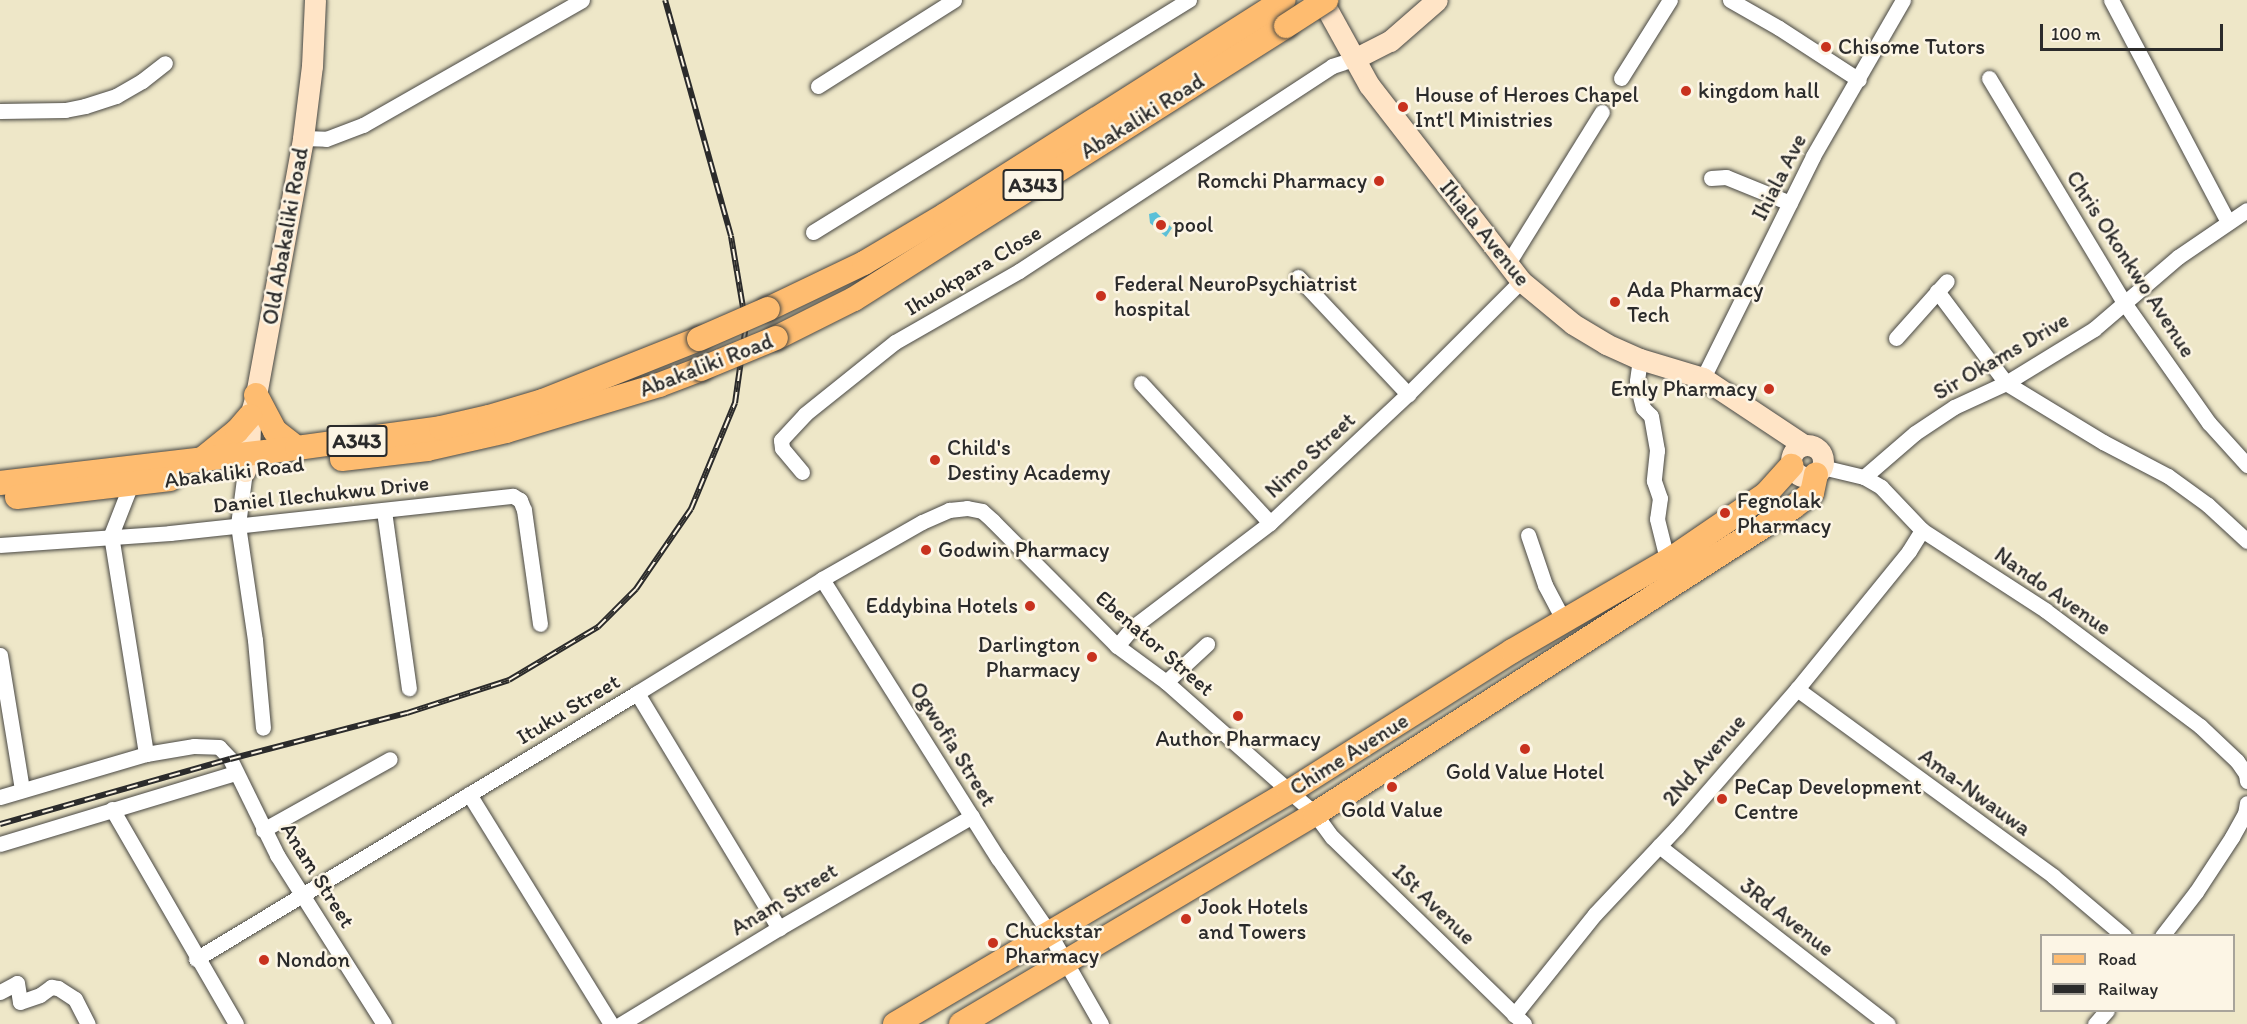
<!DOCTYPE html>
<style>
body{margin:0}
#map{position:relative;width:2247px;height:1024px;overflow:hidden;background:#eee7c8;font-family:Itim,sans-serif}
div>[style]{position:absolute}
[style*='--x']{left:calc(var(--x)*1px);top:calc(var(--y)*1px);width:calc(var(--w)*1px);rotate:calc(var(--a)*1deg)}
.water>*{inset:0;background:#5bc0d8}
.roads{filter:drop-shadow(0 0 2px #484743) drop-shadow(0 0 2px #484743)}
.minor>*{height:15px;margin:-7.5px;padding:0 7.5px;transform-origin:7.5px;border-radius:7.5px;background:#fff}
.secondary>*{height:21px;margin:-10.5px;padding:0 10.5px;transform-origin:10.5px;border-radius:10.5px;background:#ffe4c6}
.secondary>.ring{margin:-10.5px;padding:0;box-sizing:content-box;background:none;border:21px solid #ffe4c6;border-radius:50%}
.primary>*{height:24px;margin:-12px;padding:0 12px;transform-origin:12px;border-radius:12px;background:#febc70}
.trunk>*{height:24px;margin:-12px;padding:0 12px;transform-origin:12px;border-radius:12px;background:#febc70}
.rail>*{height:6px;margin-top:-3px;transform-origin:0;background:repeating-linear-gradient(90deg,#fcf5e5 0 11px,#2b2b2b 0 22px);box-sizing:border-box;border-block:2px solid #2b2b2b}
.bridges{filter:drop-shadow(0 0 2px #484743) drop-shadow(0 0 2px #484743)}
.trunk-bridge>*{height:24px;margin:-12px;padding:0 12px;transform-origin:12px;border-radius:12px;background:#febc70}
.dots>*{width:16px;height:16px;translate:-50% -50%;box-sizing:border-box;border:3px solid #fcf5e5;border-radius:50%}
span{translate:-50% -50%;white-space:nowrap;text-align:center;line-height:1.15;-webkit-text-stroke:5px #fcf5e5;paint-order:stroke}
.shield-label span{padding:2px 4px;background:#fcf5e5;border:2px solid;border-radius:4px;-webkit-text-stroke-width:0}
.shield-label{font-size:21px;color:#2b2b2b;font-weight:700}
.poi-label{font-size:22px;color:#2b2b2b}
.left{translate:0 -50%;text-align:left}
.right{translate:-100% -50%;text-align:right}
.street-label{font-size:22px;color:#2b2b2b}
.legend{position:absolute;left:2040px;top:934px;width:195px;height:78px;box-sizing:border-box;background:#fcf5e5;border:2px solid #a8a49b;margin:0;padding:8px 10px;list-style:none;font-size:18px;color:#2b2b2b}
.legend li{display:flex;align-items:center;gap:12px;height:30px}
.legend b{width:30px;border:2px solid #a8a49b}
.scale{position:absolute;left:2040px;top:24px;width:183px;height:27px;box-sizing:border-box;border:3px solid #2b2b2b;border-top:0;padding-left:8px;font-size:18px;line-height:21px;white-space:nowrap;color:#2b2b2b;-webkit-text-stroke:4px #fcf5e5;paint-order:stroke}
</style>
<div id="map">
<div class="water">
<div style="clip-path:polygon(1156px 212px,1172px 228px,1166px 237px,1150px 223px,1149px 214px)"></div>
</div>
<div class="roads">
<div class="minor">
<div style="--x:1730;--y:0;--w:56;--a:29.7"></div>
<div style="--x:1779;--y:28;--w:95;--a:33"></div>
<div style="--x:2111;--y:0;--w:251;--a:62.2"></div>
<div style="--x:1621;--y:78;--w:92;--a:-57.9"></div>
<div style="--x:1989;--y:78;--w:264;--a:59"></div>
<div style="--x:2125;--y:304;--w:146;--a:54.8"></div>
<div style="--x:2209;--y:423;--w:57;--a:47.9"></div>
<div style="--x:818;--y:86;--w:161;--a:-32.3"></div>
<div style="--x:0;--y:111;--w:65;--a:-0.9"></div>
<div style="--x:65;--y:110;--w:20;--a:-11"></div>
<div style="--x:85;--y:106;--w:33;--a:-18"></div>
<div style="--x:116;--y:96;--w:30;--a:-30"></div>
<div style="--x:142;--y:81;--w:29;--a:-38"></div>
<div style="--x:303;--y:138;--w:23;--a:2"></div>
<div style="--x:326;--y:139;--w:40;--a:-21"></div>
<div style="--x:363;--y:125;--w:252;--a:-29.7"></div>
<div style="--x:1711;--y:178;--w:15;--a:-4"></div>
<div style="--x:1726;--y:177;--w:69;--a:22.1"></div>
<div style="--x:813;--y:232;--w:442;--a:-31.7"></div>
<div style="--x:1507;--y:265;--w:180;--a:-58.2"></div>
<div style="--x:1298;--y:277;--w:161;--a:46.8"></div>
<div style="--x:1937;--y:291;--w:115;--a:53.1"></div>
<div style="--x:2006;--y:383;--w:114;--a:31.3"></div>
<div style="--x:2103;--y:442;--w:73;--a:27.6"></div>
<div style="--x:2168;--y:476;--w:49;--a:35.9"></div>
<div style="--x:2208;--y:505;--w:53;--a:42.7"></div>
<div style="--x:1896;--y:338;--w:76;--a:-48.2"></div>
<div style="--x:1640;--y:359;--w:22;--a:98"></div>
<div style="--x:1637;--y:381;--w:11;--a:80"></div>
<div style="--x:1639;--y:392;--w:16;--a:76"></div>
<div style="--x:1643;--y:408;--w:11;--a:45"></div>
<div style="--x:1651;--y:416;--w:35;--a:80"></div>
<div style="--x:1657;--y:450;--w:31;--a:96"></div>
<div style="--x:1654;--y:481;--w:18;--a:71"></div>
<div style="--x:1660;--y:498;--w:21;--a:98"></div>
<div style="--x:1657;--y:519;--w:32;--a:76"></div>
<div style="--x:1665;--y:550;--w:11;--a:56"></div>
<div style="--x:1703;--y:378;--w:248;--a:-63.6"></div>
<div style="--x:1813;--y:156;--w:180;--a:-60"></div>
<div style="--x:1141;--y:383;--w:190;--a:47.3"></div>
<div style="--x:1822;--y:467;--w:43;--a:13.4"></div>
<div style="--x:1864;--y:477;--w:20;--a:30"></div>
<div style="--x:1881;--y:487;--w:59;--a:46.4"></div>
<div style="--x:1922;--y:530;--w:147;--a:33"></div>
<div style="--x:2045;--y:610;--w:194;--a:36.8"></div>
<div style="--x:2200;--y:726;--w:51;--a:43.4"></div>
<div style="--x:2237;--y:761;--w:16;--a:55"></div>
<div style="--x:2246;--y:774;--w:7;--a:82"></div>
<div style="--x:245;--y:471;--w:54;--a:97.4"></div>
<div style="--x:238;--y:525;--w:116;--a:81.6"></div>
<div style="--x:255;--y:640;--w:88;--a:84.8"></div>
<div style="--x:802;--y:472;--w:31;--a:-130"></div>
<div style="--x:782;--y:448;--w:8;--a:-97"></div>
<div style="--x:781;--y:440;--w:35;--a:-47"></div>
<div style="--x:805;--y:414;--w:115;--a:-38.7"></div>
<div style="--x:895;--y:342;--w:143;--a:-29.8"></div>
<div style="--x:1019;--y:271;--w:374;--a:-33.2"></div>
<div style="--x:1332;--y:66;--w:25;--a:-18"></div>
<div style="--x:1864;--y:477;--w:67;--a:-40.8"></div>
<div style="--x:1915;--y:433;--w:47;--a:-33.7"></div>
<div style="--x:1954;--y:407;--w:57;--a:-24.8"></div>
<div style="--x:2006;--y:383;--w:103;--a:-31.5"></div>
<div style="--x:2094;--y:329;--w:111;--a:-40.6"></div>
<div style="--x:2178;--y:257;--w:83;--a:-34.3"></div>
<div style="--x:131;--y:484;--w:55;--a:111.4"></div>
<div style="--x:111;--y:535;--w:222;--a:80.9"></div>
<div style="--x:384;--y:511;--w:179;--a:82"></div>
<div style="--x:1528;--y:535;--w:53;--a:71.2"></div>
<div style="--x:1545;--y:585;--w:41;--a:62.2"></div>
<div style="--x:0;--y:545;--w:170;--a:-4"></div>
<div style="--x:170;--y:533;--w:345;--a:-6.2"></div>
<div style="--x:513;--y:496;--w:8;--a:30"></div>
<div style="--x:520;--y:500;--w:11;--a:68"></div>
<div style="--x:524;--y:510;--w:115;--a:82"></div>
<div style="--x:822;--y:579;--w:330;--a:57.8"></div>
<div style="--x:998;--y:858;--w:88;--a:55.6"></div>
<div style="--x:1048;--y:931;--w:107;--a:60.3"></div>
<div style="--x:1117;--y:646;--w:25;--a:-50"></div>
<div style="--x:1133;--y:627;--w:172;--a:-37.2"></div>
<div style="--x:1270;--y:523;--w:189;--a:-43.1"></div>
<div style="--x:1408;--y:394;--w:160;--a:-45"></div>
<div style="--x:0;--y:655;--w:137;--a:80.7"></div>
<div style="--x:1166;--y:682;--w:56;--a:-42.8"></div>
<div style="--x:1797;--y:689;--w:317;--a:36.1"></div>
<div style="--x:2053;--y:876;--w:93;--a:40.2"></div>
<div style="--x:637;--y:693;--w:275;--a:58.9"></div>
<div style="--x:469;--y:794;--w:270;--a:58.3"></div>
<div style="--x:0;--y:797;--w:152;--a:-16.4"></div>
<div style="--x:146;--y:754;--w:49;--a:-9.5"></div>
<div style="--x:194;--y:746;--w:25;--a:2"></div>
<div style="--x:219;--y:747;--w:16;--a:47"></div>
<div style="--x:230;--y:759;--w:107;--a:63.9"></div>
<div style="--x:277;--y:855;--w:200;--a:57.7"></div>
<div style="--x:112;--y:809;--w:248;--a:60"></div>
<div style="--x:263;--y:830;--w:145;--a:-29.2"></div>
<div style="--x:0;--y:844;--w:245;--a:-16.8"></div>
<div style="--x:1659;--y:846;--w:290;--a:37.9"></div>
<div style="--x:2162;--y:936;--w:56;--a:-52.3"></div>
<div style="--x:2196;--y:892;--w:66;--a:-56.8"></div>
<div style="--x:2232;--y:837;--w:26;--a:-61"></div>
<div style="--x:2245;--y:814;--w:11;--a:-80"></div>
<div style="--x:196;--y:959;--w:515;--a:-31.1"></div>
<div style="--x:637;--y:693;--w:217;--a:-31.6"></div>
<div style="--x:822;--y:579;--w:115;--a:-29.7"></div>
<div style="--x:922;--y:522;--w:30;--a:-24"></div>
<div style="--x:949;--y:510;--w:18;--a:-6"></div>
<div style="--x:967;--y:508;--w:15;--a:11"></div>
<div style="--x:982;--y:511;--w:15;--a:42"></div>
<div style="--x:993;--y:521;--w:176;--a:45.2"></div>
<div style="--x:1117;--y:646;--w:61;--a:36.3"></div>
<div style="--x:1166;--y:682;--w:199;--a:41.5"></div>
<div style="--x:1315;--y:814;--w:29;--a:54"></div>
<div style="--x:1332;--y:837;--w:268;--a:44.2"></div>
<div style="--x:0;--y:992;--w:19;--a:-28"></div>
<div style="--x:17;--y:983;--w:19;--a:81"></div>
<div style="--x:20;--y:1002;--w:21;--a:-19"></div>
<div style="--x:40;--y:995;--w:14;--a:-36"></div>
<div style="--x:51;--y:987;--w:7;--a:8"></div>
<div style="--x:58;--y:988;--w:20;--a:33"></div>
<div style="--x:75;--y:999;--w:28;--a:63"></div>
<div style="--x:1514;--y:1015;--w:129;--a:-51.3"></div>
<div style="--x:1595;--y:914;--w:120;--a:-46.7"></div>
<div style="--x:1677;--y:827;--w:183;--a:-49"></div>
<div style="--x:1797;--y:689;--w:178;--a:-50.9"></div>
<div style="--x:1909;--y:551;--w:25;--a:-58"></div>
<div style="--x:621;--y:1024;--w:185;--a:-31.3"></div>
<div style="--x:779;--y:928;--w:223;--a:-30.1"></div>
<div style="--x:2095;--y:1024;--w:18;--a:-49"></div>
</div>
<div class="secondary">
<div style="--x:1322;--y:0;--w:97;--a:61.1"></div>
<div style="--x:1369;--y:85;--w:248;--a:52.2"></div>
<div style="--x:1521;--y:281;--w:67;--a:39.6"></div>
<div style="--x:1573;--y:324;--w:39;--a:31"></div>
<div style="--x:1606;--y:344;--w:37;--a:24"></div>
<div style="--x:1640;--y:359;--w:66;--a:16.8"></div>
<div style="--x:1703;--y:378;--w:121;--a:33.6"></div>
<div style="--x:1356;--y:58;--w:38;--a:-27"></div>
<div style="--x:1390;--y:41;--w:62;--a:-41.1"></div>
<div class="ring" style="left:1791px;top:445px;width:11px;height:11px"></div>
<div style="--x:245;--y:471;--w:17;--a:-77"></div>
<div style="--x:249;--y:454;--w:38;--a:-88"></div>
<div style="--x:250;--y:416;--w:22;--a:-74"></div>
<div style="--x:256;--y:395;--w:261;--a:-79.6"></div>
<div style="--x:303;--y:138;--w:73;--a:-82.9"></div>
<div style="--x:312;--y:66;--w:66;--a:-87.4"></div>
</div>
<div class="primary">
<div style="--x:895;--y:1024;--w:457;--a:-30.5"></div>
<div style="--x:1289;--y:792;--w:264;--a:-32.3"></div>
<div style="--x:1512;--y:651;--w:184;--a:-30.1"></div>
<div style="--x:1671;--y:559;--w:115;--a:-34.4"></div>
<div style="--x:1766;--y:494;--w:38;--a:-48"></div>
<div style="--x:961;--y:1024;--w:412;--a:-30.7"></div>
<div style="--x:1315;--y:814;--w:567;--a:-32.68"></div>
<div style="--x:1792;--y:508;--w:25;--a:-37"></div>
<div style="--x:1812;--y:493;--w:19;--a:-78"></div>
</div>
<div class="trunk">
<div style="--x:768;--y:309;--w:106;--a:-25.6"></div>
<div style="--x:864;--y:263;--w:94;--a:-30.7"></div>
<div style="--x:945;--y:215;--w:401;--a:-32.4"></div>
<div style="--x:776;--y:338;--w:87;--a:-26.6"></div>
<div style="--x:854;--y:299;--w:511;--a:-32.29"></div>
<div style="--x:256;--y:395;--w:41;--a:62.2"></div>
<div style="--x:275;--y:431;--w:28;--a:38"></div>
<div style="--x:342;--y:459;--w:86;--a:-6.7"></div>
<div style="--x:427;--y:449;--w:81;--a:-12.8"></div>
<div style="--x:506;--y:431;--w:160;--a:-16.7"></div>
<div style="--x:659;--y:385;--w:45;--a:-20.9"></div>
<div style="--x:201;--y:460;--w:46;--a:-38.9"></div>
<div style="--x:237;--y:431;--w:20;--a:-49"></div>
<div style="--x:0;--y:483;--w:299;--a:-6.7"></div>
<div style="--x:297;--y:448;--w:145;--a:-7.9"></div>
<div style="--x:441;--y:428;--w:49;--a:-12.9"></div>
<div style="--x:489;--y:417;--w:56;--a:-16.5"></div>
<div style="--x:543;--y:401;--w:168;--a:-21.7"></div>
<div style="--x:17;--y:497;--w:154;--a:-6.7"></div>
</div>
</div>
<div class="rail">
<div style="--x:0;--y:824;--w:239;--a:-15.8"></div>
<div style="--x:230;--y:759;--w:183;--a:-14.6"></div>
<div style="--x:407;--y:713;--w:107;--a:-17.9"></div>
<div style="--x:509;--y:680;--w:104;--a:-30.8"></div>
<div style="--x:598;--y:627;--w:54;--a:-45"></div>
<div style="--x:636;--y:589;--w:97;--a:-55.5"></div>
<div style="--x:691;--y:509;--w:115;--a:-67.5"></div>
<div style="--x:735;--y:403;--w:79;--a:-82"></div>
<div style="--x:746;--y:325;--w:90;--a:-99.6"></div>
<div style="--x:731;--y:236;--w:245;--a:-105.6"></div>
</div>
<div class="bridges">
<div class="trunk-bridge">
<div style="--x:1286;--y:26;--w:48;--a:-33"></div>
<div style="--x:699;--y:339;--w:75;--a:-23.5"></div>
<div style="--x:701;--y:369;--w:81;--a:-22.5"></div>
</div>
</div>
<div class="dots">
<div style="left:1826px;top:47px;background:#c8321e"></div>
<div style="left:1686px;top:91px;background:#c8321e"></div>
<div style="left:1403px;top:107px;background:#c8321e"></div>
<div style="left:1379px;top:181px;background:#c8321e"></div>
<div style="left:1161px;top:225px;background:#c8321e"></div>
<div style="left:1101px;top:296px;background:#c8321e"></div>
<div style="left:1615px;top:302px;background:#c8321e"></div>
<div style="left:1769px;top:389px;background:#c8321e"></div>
<div style="left:935px;top:460px;background:#c8321e"></div>
<div style="left:1725px;top:513px;background:#c8321e"></div>
<div style="left:926px;top:550px;background:#c8321e"></div>
<div style="left:1030px;top:606px;background:#c8321e"></div>
<div style="left:1092px;top:657px;background:#c8321e"></div>
<div style="left:1238px;top:716px;background:#c8321e"></div>
<div style="left:1525px;top:749px;background:#c8321e"></div>
<div style="left:1392px;top:787px;background:#c8321e"></div>
<div style="left:1722px;top:799px;background:#c8321e"></div>
<div style="left:1186px;top:919px;background:#c8321e"></div>
<div style="left:993px;top:943px;background:#c8321e"></div>
<div style="left:264px;top:960px;background:#c8321e"></div>
</div>
<div class="shield-label">
<span style="left:1033px;top:185px">A343</span>
<span style="left:357px;top:441px">A343</span>
</div>
<div class="poi-label">
<span class="left" style="left:1838px;top:47px">Chisome Tutors</span>
<span class="left" style="left:1698px;top:91px">kingdom hall</span>
<span class="left" style="left:1415px;top:107px">House of Heroes Chapel<br>Int'l Ministries</span>
<span class="right" style="left:1367px;top:181px">Romchi Pharmacy</span>
<span class="left" style="left:1173px;top:225px">pool</span>
<span class="left" style="left:1114px;top:296px">Federal NeuroPsychiatrist<br>hospital</span>
<span class="left" style="left:1627px;top:302px">Ada Pharmacy<br>Tech</span>
<span class="right" style="left:1757px;top:389px">Emly Pharmacy</span>
<span class="left" style="left:947px;top:460px">Child's<br>Destiny Academy</span>
<span class="left" style="left:1737px;top:513px">Fegnolak<br>Pharmacy</span>
<span class="left" style="left:938px;top:550px">Godwin Pharmacy</span>
<span class="right" style="left:1018px;top:606px">Eddybina Hotels</span>
<span class="right" style="left:1080px;top:657px">Darlington<br>Pharmacy</span>
<span style="left:1238px;top:739px">Author Pharmacy</span>
<span style="left:1525px;top:772px">Gold Value Hotel</span>
<span class="left" style="left:1734px;top:799px">PeCap Development<br>Centre</span>
<span style="left:1392px;top:810px">Gold Value</span>
<span class="left" style="left:1198px;top:919px">Jook Hotels<br>and Towers</span>
<span class="left" style="left:1005px;top:943px">Chuckstar<br>Pharmacy</span>
<span class="left" style="left:276px;top:960px">Nondon</span>
</div>
<div class="street-label">
<span style="left:1142px;top:116px;rotate:-32deg">Abakaliki Road</span>
<span style="left:1779px;top:177px;rotate:-63deg">Ihiala Ave</span>
<span style="left:1485px;top:233px;rotate:51deg">Ihiala Avenue</span>
<span style="left:285px;top:236px;rotate:-80deg">Old Abakaliki Road</span>
<span style="left:2131px;top:264px;rotate:57deg">Chris Okonkwo Avenue</span>
<span style="left:973px;top:270px;rotate:-31deg">Ihuokpara Close</span>
<span style="left:2001px;top:356px;rotate:-30deg">Sir Okams Drive</span>
<span style="left:706px;top:365px;rotate:-21deg">Abakaliki Road</span>
<span style="left:1310px;top:455px;rotate:-43deg">Nimo Street</span>
<span style="left:234px;top:472px;rotate:-7deg">Abakaliki Road</span>
<span style="left:321px;top:494px;rotate:-6deg">Daniel Ilechukwu Drive</span>
<span style="left:2053px;top:591px;rotate:35deg">Nando Avenue</span>
<span style="left:1155px;top:643px;rotate:41deg">Ebenator Street</span>
<span style="left:568px;top:709px;rotate:-31deg">Ituku Street</span>
<span style="left:953px;top:744px;rotate:58deg">Ogwofia Street</span>
<span style="left:1349px;top:754px;rotate:-32deg">Chime Avenue</span>
<span style="left:1704px;top:760px;rotate:-49deg">2Nd Avenue</span>
<span style="left:1975px;top:792px;rotate:36deg">Ama-Nwauwa</span>
<span style="left:318px;top:875px;rotate:58deg">Anam Street</span>
<span style="left:784px;top:899px;rotate:-31deg">Anam Street</span>
<span style="left:1434px;top:904px;rotate:44deg">1St Avenue</span>
<span style="left:1787px;top:917px;rotate:38deg">3Rd Avenue</span>
</div>
<ul class="legend">
<li><b style="height:8px;background:#febc70"></b>Road</li>
<li><b style="height:8px;background:#2b2b2b"></b>Railway</li>
</ul>
<div class="scale">100 m</div>
</div>
